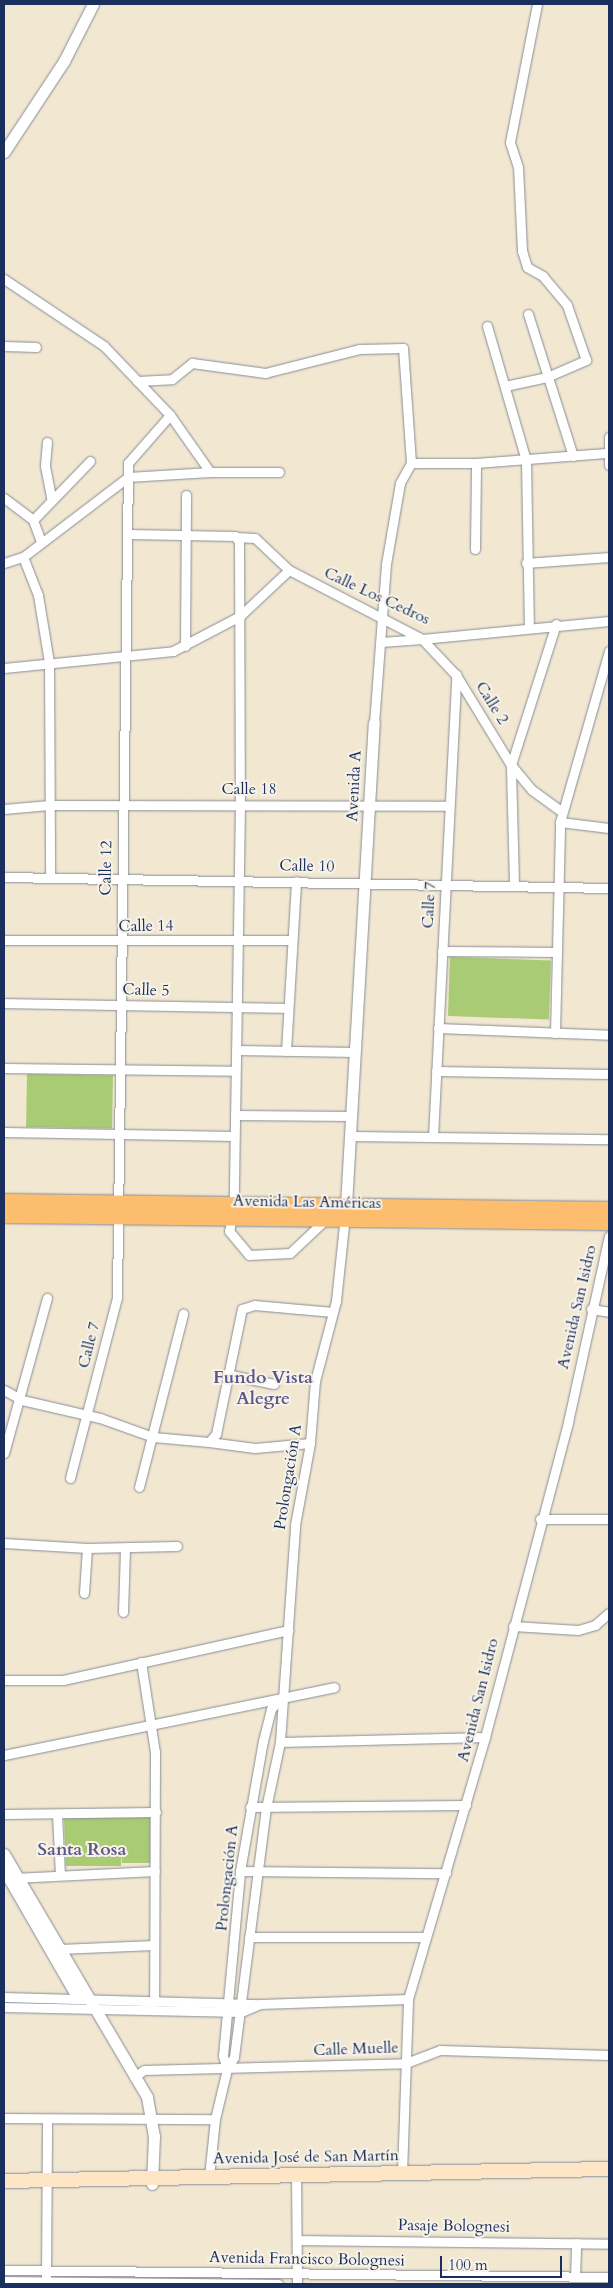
<!DOCTYPE html>
<meta charset="utf-8">
<style>
body{margin:0}
#map{position:relative;width:613px;height:2288px;overflow:hidden;background:#f2e8d1;font-family:Cardo,serif}
div>[style]{position:absolute}
[style*='--x']{left:calc(var(--x)*1px);top:calc(var(--y)*1px);width:calc(var(--w)*1px);rotate:calc(var(--a)*1deg)}
.green>*{inset:0;background:#a8cb74;transform-origin:0 0}
.roads{filter:drop-shadow(0 0 1px #868c98) drop-shadow(0 0 1px #868c98)}
.minor>*{height:9px;margin:-4.5px;padding:0 4.5px;transform-origin:4.5px;border-radius:4.5px;background:#fff}
.tertiary>*{height:11px;margin:-5.5px;padding:0 5.5px;transform-origin:5.5px;border-radius:5.5px;background:#fff}
.secondary>*{height:14px;margin:-7px;padding:0 7px;transform-origin:7px;border-radius:7px;background:#fee5c5}
.primary>*{height:15px;margin:-7.5px;padding:0 7.5px;transform-origin:7.5px;border-radius:7.5px;background:#fcbd6f}
span{translate:-50% -50%;white-space:nowrap;text-align:center;line-height:1.15;-webkit-text-stroke:4px #f7f3e8;paint-order:stroke}
.street-label{font-size:16px;color:#1b2f5e}
.neighbourhood-label{font-size:18px;color:#5c568a;font-weight:700}
.frame{position:absolute;inset:0;border:5px solid #1b2f5e;pointer-events:none}
.scale{position:absolute;left:440px;top:2256px;width:122px;height:22px;box-sizing:border-box;border:2px solid #1b2f5e;border-top:0;padding-left:6px;font-size:15px;line-height:18px;white-space:nowrap;color:#1b2f5e;-webkit-text-stroke:4px #f7f3e8;paint-order:stroke}
</style>
<div id="map">
<div class="green">
<div style="left:450px;top:957px;width:101px;height:59px;rotate:2deg"></div>
<div style="left:27px;top:1074px;width:86px;height:53px;rotate:1deg"></div>
<div style="clip-path:polygon(150px 1817px,150px 1863px,122px 1863px,121px 1852px,121px 1866px,66px 1866px,64px 1818px)"></div>
</div>
<div class="roads">
<div class="minor">
<div style="--x:4;--y:279;--w:120;--a:33.8"></div>
<div style="--x:104;--y:346;--w:95;--a:46.3"></div>
<div style="--x:528;--y:314;--w:149;--a:72.4"></div>
<div style="--x:487;--y:326;--w:140;--a:73.8"></div>
<div style="--x:526;--y:460;--w:166;--a:89"></div>
<div style="--x:4;--y:346;--w:32;--a:2"></div>
<div style="--x:137;--y:381;--w:35;--a:-3"></div>
<div style="--x:172;--y:379;--w:26;--a:-39"></div>
<div style="--x:192;--y:363;--w:74;--a:7.8"></div>
<div style="--x:265;--y:373;--w:97;--a:-14.3"></div>
<div style="--x:359;--y:349;--w:44;--a:-1.3"></div>
<div style="--x:403;--y:348;--w:115;--a:86"></div>
<div style="--x:411;--y:463;--w:23;--a:119"></div>
<div style="--x:400;--y:483;--w:82;--a:99.8"></div>
<div style="--x:386;--y:564;--w:159;--a:94.3"></div>
<div style="--x:505;--y:386;--w:43;--a:-12.1"></div>
<div style="--x:547;--y:377;--w:43;--a:-23.6"></div>
<div style="--x:586;--y:360;--w:58;--a:-109.1"></div>
<div style="--x:567;--y:305;--w:38;--a:-130"></div>
<div style="--x:543;--y:276;--w:18;--a:-151"></div>
<div style="--x:527;--y:267;--w:17;--a:-107"></div>
<div style="--x:522;--y:251;--w:84;--a:-92.7"></div>
<div style="--x:518;--y:167;--w:26;--a:-108"></div>
<div style="--x:510;--y:142;--w:141;--a:-78.9"></div>
<div style="--x:609;--y:437;--w:28;--a:90"></div>
<div style="--x:47;--y:442;--w:24;--a:95"></div>
<div style="--x:45;--y:466;--w:33;--a:79"></div>
<div style="--x:411;--y:463;--w:65;--a:0"></div>
<div style="--x:476;--y:463;--w:130;--a:-4.4"></div>
<div style="--x:4;--y:498;--w:36;--a:37"></div>
<div style="--x:33;--y:520;--w:23;--a:70"></div>
<div style="--x:33;--y:520;--w:82;--a:-46"></div>
<div style="--x:128;--y:534;--w:107;--a:1.1"></div>
<div style="--x:235;--y:536;--w:7;--a:56"></div>
<div style="--x:239;--y:542;--w:262;--a:89.8"></div>
<div style="--x:240;--y:804;--w:400;--a:90.9"></div>
<div style="--x:234;--y:1204;--w:27;--a:100"></div>
<div style="--x:229;--y:1231;--w:31;--a:50"></div>
<div style="--x:249;--y:1255;--w:41;--a:-2.8"></div>
<div style="--x:290;--y:1253;--w:50;--a:-43.4"></div>
<div style="--x:236;--y:537;--w:19;--a:3"></div>
<div style="--x:255;--y:538;--w:47;--a:43.3"></div>
<div style="--x:289;--y:570;--w:150;--a:27.4"></div>
<div style="--x:422;--y:639;--w:188;--a:-5.5"></div>
<div style="--x:475;--y:549;--w:86;--a:-89.3"></div>
<div style="--x:23;--y:557;--w:41;--a:68.5"></div>
<div style="--x:38;--y:595;--w:68;--a:80.7"></div>
<div style="--x:49;--y:662;--w:216;--a:89.7"></div>
<div style="--x:4;--y:563;--w:20;--a:-18"></div>
<div style="--x:23;--y:557;--w:132;--a:-37.3"></div>
<div style="--x:128;--y:477;--w:82;--a:-3.5"></div>
<div style="--x:526;--y:563;--w:83;--a:-4.1"></div>
<div style="--x:381;--y:642;--w:41;--a:-4.2"></div>
<div style="--x:422;--y:639;--w:50;--a:46.6"></div>
<div style="--x:456;--y:675;--w:105;--a:58.6"></div>
<div style="--x:511;--y:765;--w:33;--a:50"></div>
<div style="--x:532;--y:790;--w:37;--a:36"></div>
<div style="--x:185;--y:646;--w:151;--a:-89.6"></div>
<div style="--x:4;--y:668;--w:170;--a:-5.7"></div>
<div style="--x:173;--y:651;--w:76;--a:-27.6"></div>
<div style="--x:240;--y:616;--w:67;--a:-43.2"></div>
<div style="--x:4;--y:809;--w:45;--a:-5.1"></div>
<div style="--x:49;--y:805;--w:400;--a:0.1"></div>
<div style="--x:560;--y:822;--w:49;--a:7"></div>
<div style="--x:4;--y:877;--w:605;--a:1.04"></div>
<div style="--x:514;--y:883;--w:118;--a:-91.5"></div>
<div style="--x:511;--y:765;--w:148;--a:-72.3"></div>
<div style="--x:4;--y:940;--w:285;--a:0"></div>
<div style="--x:442;--y:951;--w:115;--a:0.5"></div>
<div style="--x:4;--y:1003;--w:282;--a:1"></div>
<div style="--x:438;--y:1028;--w:171;--a:2.3"></div>
<div style="--x:555;--y:1033;--w:211;--a:-88.6"></div>
<div style="--x:560;--y:822;--w:178;--a:-74"></div>
<div style="--x:236;--y:1050;--w:119;--a:1"></div>
<div style="--x:286;--y:1051;--w:170;--a:-86.6"></div>
<div style="--x:4;--y:1068;--w:231;--a:0.7"></div>
<div style="--x:436;--y:1071;--w:173;--a:1"></div>
<div style="--x:235;--y:1115;--w:116;--a:0.5"></div>
<div style="--x:4;--y:1132;--w:230;--a:1"></div>
<div style="--x:350;--y:1136;--w:259;--a:0.7"></div>
<div style="--x:433;--y:1137;--w:463;--a:-87.1"></div>
<div style="--x:591;--y:1309;--w:18;--a:9"></div>
<div style="--x:226;--y:1374;--w:49;--a:11.8"></div>
<div style="--x:4;--y:1390;--w:21;--a:29"></div>
<div style="--x:22;--y:1400;--w:80;--a:13"></div>
<div style="--x:100;--y:1418;--w:56;--a:19.7"></div>
<div style="--x:153;--y:1437;--w:56;--a:5.1"></div>
<div style="--x:209;--y:1442;--w:11;--a:-49"></div>
<div style="--x:216;--y:1434;--w:128;--a:-78.3"></div>
<div style="--x:242;--y:1309;--w:13;--a:-18"></div>
<div style="--x:254;--y:1305;--w:79;--a:5.1"></div>
<div style="--x:209;--y:1442;--w:46;--a:7.4"></div>
<div style="--x:255;--y:1448;--w:55;--a:-5.2"></div>
<div style="--x:4;--y:1453;--w:161;--a:-74.5"></div>
<div style="--x:70;--y:1478;--w:187;--a:-75.4"></div>
<div style="--x:117;--y:1297;--w:834;--a:-89.24"></div>
<div style="--x:128;--y:463;--w:64;--a:-48.8"></div>
<div style="--x:170;--y:415;--w:70;--a:54.9"></div>
<div style="--x:210;--y:472;--w:69;--a:0"></div>
<div style="--x:139;--y:1487;--w:179;--a:-75.7"></div>
<div style="--x:540;--y:1519;--w:69;--a:0"></div>
<div style="--x:4;--y:1543;--w:83;--a:3.4"></div>
<div style="--x:87;--y:1548;--w:90;--a:-1.3"></div>
<div style="--x:84;--y:1593;--w:45;--a:-86.2"></div>
<div style="--x:123;--y:1612;--w:64;--a:-88.2"></div>
<div style="--x:513;--y:1626;--w:65;--a:3.5"></div>
<div style="--x:578;--y:1630;--w:18;--a:-16"></div>
<div style="--x:595;--y:1625;--w:18;--a:-41"></div>
<div style="--x:141;--y:1662;--w:91;--a:81.2"></div>
<div style="--x:155;--y:1752;--w:250;--a:90.2"></div>
<div style="--x:4;--y:1680;--w:59;--a:0"></div>
<div style="--x:63;--y:1680;--w:231;--a:-12.5"></div>
<div style="--x:280;--y:1742;--w:205;--a:-1.4"></div>
<div style="--x:4;--y:1755;--w:337;--a:-11.6"></div>
<div style="--x:250;--y:1807;--w:216;--a:-0.5"></div>
<div style="--x:4;--y:1814;--w:152;--a:-0.8"></div>
<div style="--x:57;--y:1814;--w:61;--a:87.2"></div>
<div style="--x:240;--y:1871;--w:206;--a:0.6"></div>
<div style="--x:14;--y:1878;--w:141;--a:-2.8"></div>
<div style="--x:249;--y:1937;--w:177;--a:0"></div>
<div style="--x:59;--y:1949;--w:95;--a:-2.4"></div>
<div style="--x:4;--y:1997;--w:256;--a:1.6"></div>
<div style="--x:260;--y:2004;--w:148;--a:-1.9"></div>
<div style="--x:4;--y:2007;--w:237;--a:1.2"></div>
<div style="--x:241;--y:2012;--w:21;--a:-23"></div>
<div style="--x:227;--y:2069;--w:14;--a:-107"></div>
<div style="--x:223;--y:2056;--w:186;--a:-84.7"></div>
<div style="--x:240;--y:1871;--w:132;--a:-80"></div>
<div style="--x:263;--y:1741;--w:33;--a:-76"></div>
<div style="--x:271;--y:1709;--w:16;--a:-47"></div>
<div style="--x:134;--y:2077;--w:12;--a:-35"></div>
<div style="--x:144;--y:2070;--w:262;--a:-1.5"></div>
<div style="--x:406;--y:2063;--w:36;--a:-21"></div>
<div style="--x:440;--y:2050;--w:169;--a:1.7"></div>
<div style="--x:4;--y:2118;--w:211;--a:0.3"></div>
<div style="--x:296;--y:2172;--w:112;--a:89.5"></div>
<div style="--x:402;--y:2173;--w:174;--a:-88"></div>
<div style="--x:408;--y:1999;--w:273;--a:-73.6"></div>
<div style="--x:485;--y:1737;--w:326;--a:-75.2"></div>
<div style="--x:568;--y:1422;--w:190;--a:-77.6"></div>
<div style="--x:209;--y:2177;--w:58;--a:-84.1"></div>
<div style="--x:215;--y:2119;--w:51;--a:-76.5"></div>
<div style="--x:227;--y:2069;--w:14;--a:-60"></div>
<div style="--x:234;--y:2057;--w:251;--a:-82.7"></div>
<div style="--x:266;--y:1808;--w:67;--a:-78"></div>
<div style="--x:280;--y:1742;--w:218;--a:-86"></div>
<div style="--x:295;--y:1525;--w:83;--a:-79.6"></div>
<div style="--x:310;--y:1443;--w:62;--a:-85.4"></div>
<div style="--x:315;--y:1381;--w:83;--a:-75.3"></div>
<div style="--x:336;--y:1301;--w:86;--a:-84"></div>
<div style="--x:297;--y:2240;--w:312;--a:0.7"></div>
<div style="--x:4;--y:2270;--w:605;--a:0.66"></div>
<div style="--x:46;--y:2276;--w:157;--a:-89.6"></div>
<div style="--x:575;--y:2277;--w:34;--a:-88"></div>
<div style="--x:4;--y:2281;--w:274;--a:0.6"></div>
</div>
<div class="tertiary">
<div style="--x:4;--y:152;--w:109;--a:-56.6"></div>
<div style="--x:64;--y:61;--w:64;--a:-63"></div>
<div style="--x:346;--y:1205;--w:483;--a:-86.7"></div>
<div style="--x:4;--y:1854;--w:282;--a:59.5"></div>
<div style="--x:147;--y:2097;--w:40;--a:80"></div>
<div style="--x:154;--y:2136;--w:48;--a:92.4"></div>
<div style="--x:4;--y:1870;--w:148;--a:60"></div>
</div>
<div class="secondary">
<div style="--x:4;--y:2181;--w:605;--a:-1.14"></div>
</div>
<div class="primary">
<div style="--x:4;--y:1201;--w:605;--a:0.76"></div>
<div style="--x:4;--y:1215;--w:605;--a:0.66"></div>
</div>
</div>
<div class="street-label">
<span style="left:377px;top:596px;rotate:25deg">Calle Los Cedros</span>
<span style="left:492px;top:703px;rotate:58deg">Calle 2</span>
<span style="left:354px;top:786px;rotate:-87deg">Avenida A</span>
<span style="left:249px;top:789px">Calle 18</span>
<span style="left:307px;top:866px;rotate:1deg">Calle 10</span>
<span style="left:106px;top:868px;rotate:-89deg">Calle 12</span>
<span style="left:429px;top:905px;rotate:-87deg">Calle 7</span>
<span style="left:146px;top:926px;rotate:-1deg">Calle 14</span>
<span style="left:146px;top:990px;rotate:2deg">Calle 5</span>
<span style="left:307px;top:1202px;rotate:1deg">Avenida Las Américas</span>
<span style="left:577px;top:1307px;rotate:-77deg">Avenida San Isidro</span>
<span style="left:89px;top:1345px;rotate:-76deg">Calle 7</span>
<span style="left:288px;top:1477px;rotate:-81deg">Prolongación A</span>
<span style="left:478px;top:1700px;rotate:-76deg">Avenida San Isidro</span>
<span style="left:227px;top:1878px;rotate:-84deg">Prolongación A</span>
<span style="left:356px;top:2049px;rotate:-2deg">Calle Muelle</span>
<span style="left:306px;top:2157px;rotate:-1deg">Avenida José de San Martín</span>
<span style="left:454px;top:2226px;rotate:1deg">Pasaje Bolognesi</span>
<span style="left:307px;top:2259px;rotate:1deg">Avenida Francisco Bolognesi</span>
</div>
<div class="neighbourhood-label">
<span style="left:263px;top:1389px">Fundo Vista<br>Alegre</span>
<span style="left:82px;top:1850px">Santa Rosa</span>
</div>
<div class="frame"></div>
<div class="scale">100 m</div>
</div>
